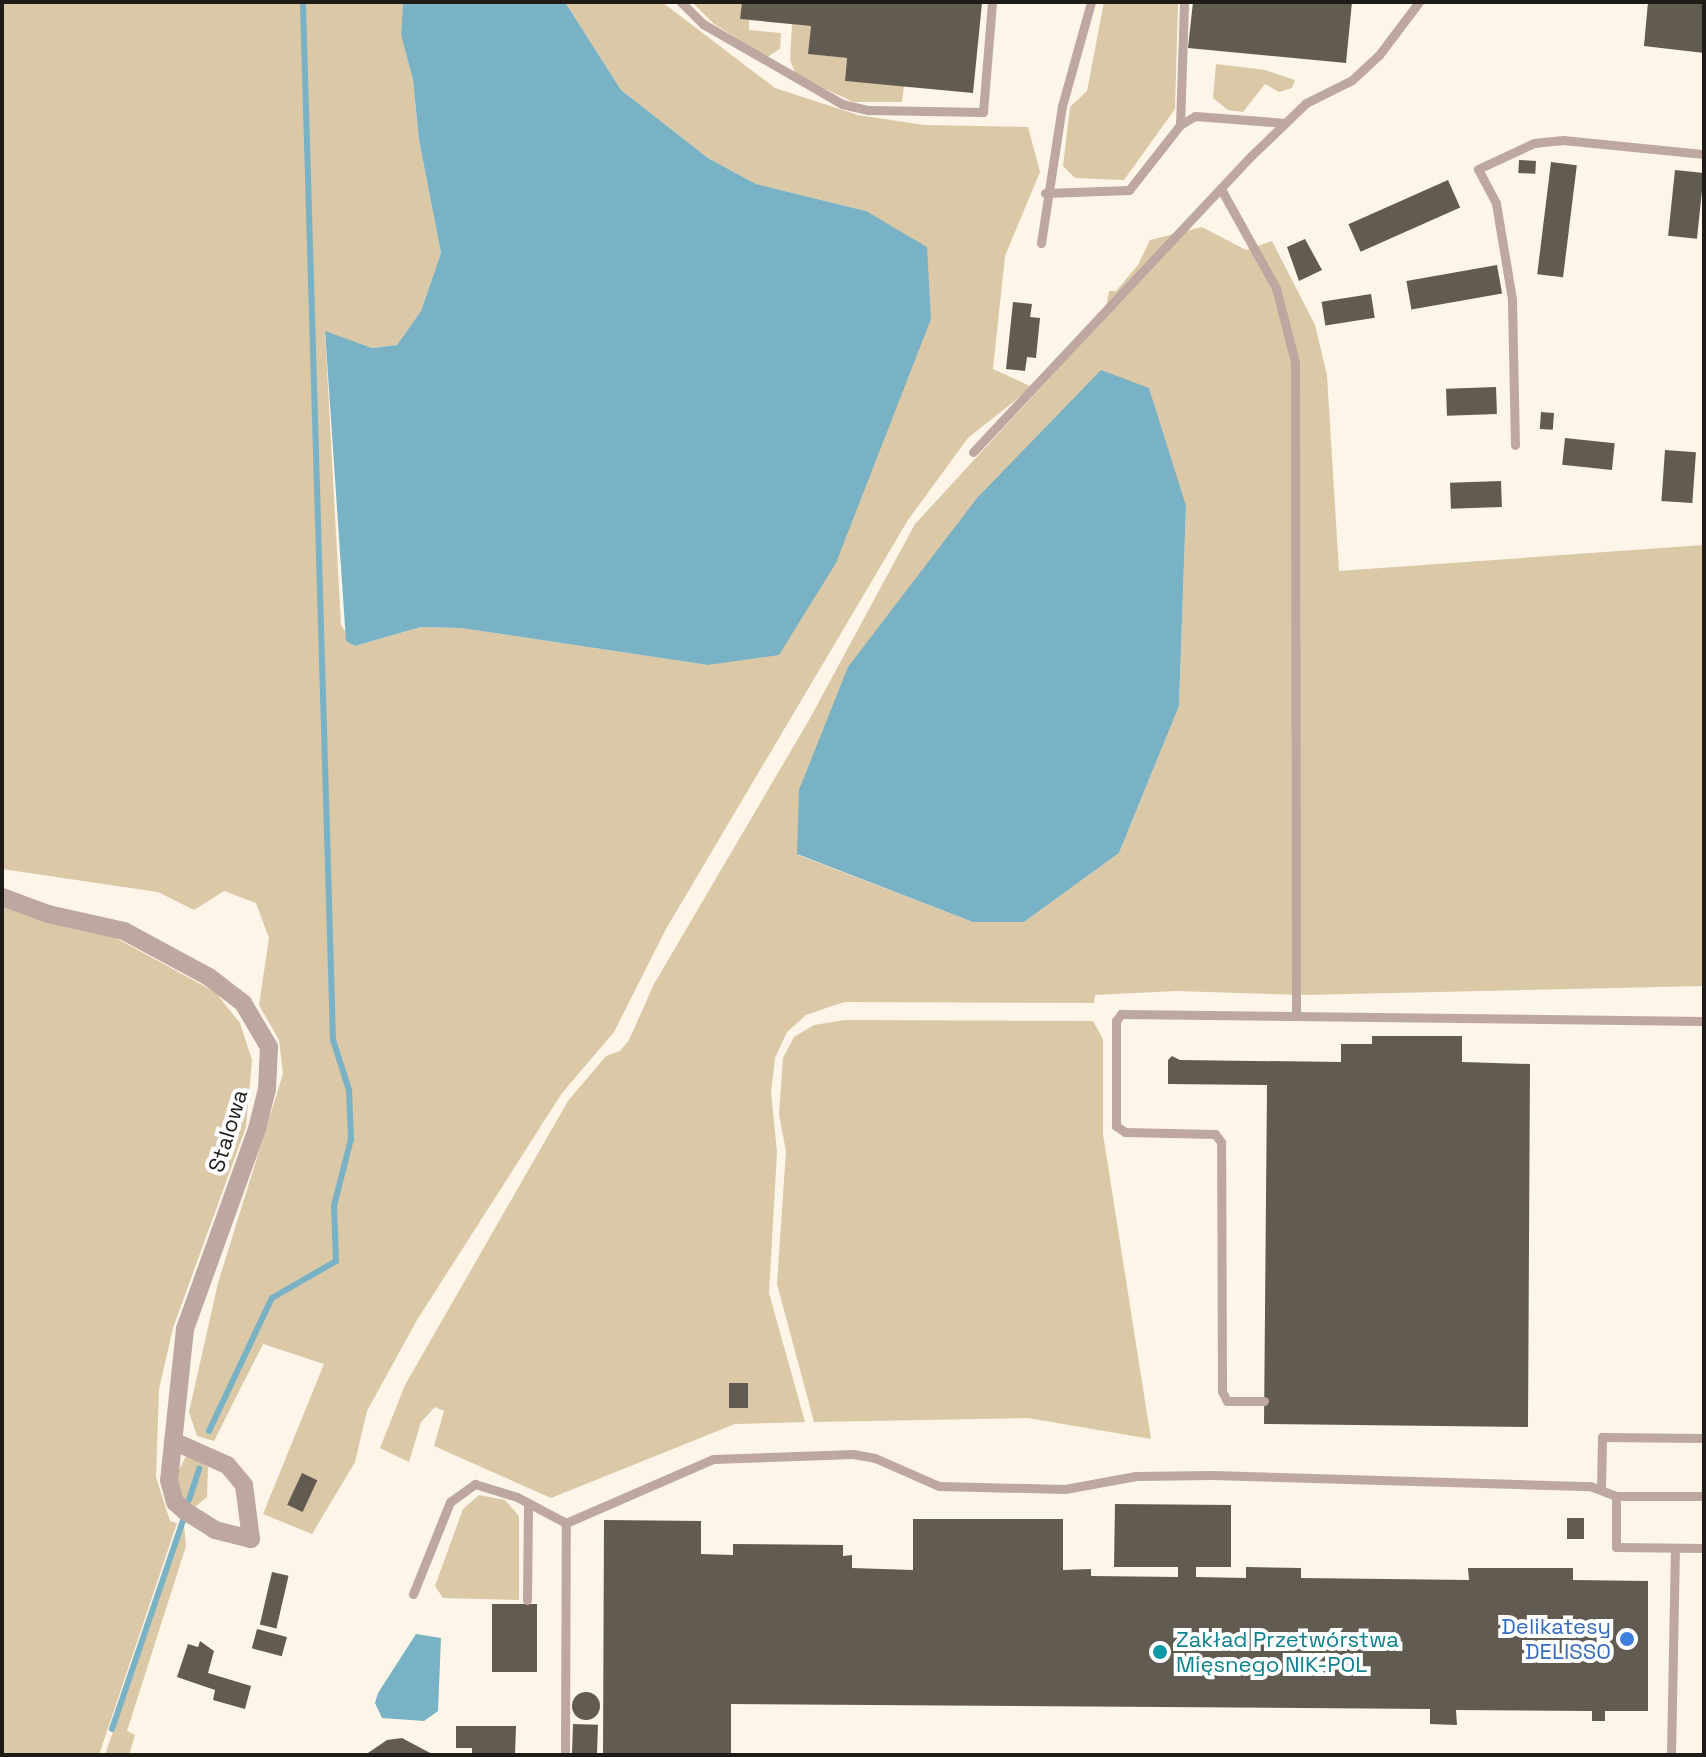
<!DOCTYPE html>
<meta charset="utf-8">
<style>
body{margin:0}
#map{position:relative;width:1706px;height:1757px;overflow:hidden;background:#fcf5e8;font-family:"Space Grotesk",sans-serif}
div>[style]{position:absolute}
[style*='--x']{left:calc(var(--x)*1px);top:calc(var(--y)*1px);width:calc(var(--w)*1px);rotate:calc(var(--a)*1deg)}
.green>*{inset:0;background:#dbc8a7}
.water>*{inset:0;background:#7ab2c5}
.stream>*{height:6px;margin:-3px;padding:0 3px;transform-origin:3px;border-radius:3px;background:#7ab2c5}
.building>*{inset:0;background:#625b51;transform-origin:0 0}
.round{border-radius:50%}
.lane>*{height:9px;margin:-4.5px;padding:0 4.5px;transform-origin:4.5px;border-radius:4.5px;background:#bea6a1}
.street>*{height:18px;margin:-9px;padding:0 9px;transform-origin:9px;border-radius:9px;background:#bea6a1}
.dots>*{width:22px;height:22px;translate:-50% -50%;box-sizing:border-box;border:4px solid #fff;border-radius:50%}
span{translate:-50% -50%;white-space:nowrap;text-align:center;line-height:1.15;-webkit-text-stroke:8px #fff;paint-order:stroke}
.street-label{font-size:22px;color:#1f1c18}
.shop-label{font-size:22px;color:#366cbe}
.right{translate:-100% -50%;text-align:right}
.culture-label{font-size:22px;color:#0d838f}
.left{translate:0 -50%;text-align:left}
.frame{position:absolute;inset:0;border:4px solid #1f1c18;pointer-events:none}
</style>
<div id="map">
<div class="green">
<div style="clip-path:polygon(2px 2px,403px 2px,401px 35px,413px 80px,419px 140px,441px 253px,421px 311px,397px 345px,372px 348px,325px 332px,341px 625px,355px 646px,421px 627px,461px 628px,708px 665px,866px 211px,756px 184px,708px 158px,621px 90px,565px 2px,662px 2px,775px 88px,858px 115px,924px 125px,1028px 127px,1040px 172px,1005px 256px,993px 369px,1032px 387px,968px 438px,908px 520px,666px 929px,614px 1032px,562px 1093px,417px 1320px,367px 1411px,355px 1462px,312px 1534px,263px 1514px,324px 1364px,263px 1344px,214px 1441px,197px 1436px,189px 1412px,218px 1283px,283px 1074px,279px 1040px,259px 1005px,269px 938px,256px 903px,224px 891px,194px 910px,158px 892px,2px 869px)"></div>
<div style="clip-path:polygon(692px 2px,742px 2px,740px 19px,749px 20px,749px 30px,781px 33px,780px 49px,767px 57px,714px 24px)"></div>
<div style="clip-path:polygon(1104px 2px,1178px 3px,1175px 109px,1124px 180px,1075px 178px,1063px 166px,1070px 107px,1087px 91px)"></div>
<div style="clip-path:polygon(792px 24px,811px 26px,809px 54px,847px 58px,845px 81px,904px 86px,902px 102px,853px 102px,796px 75px,790px 60px)"></div>
<div style="clip-path:polygon(1216px 64px,1265px 70px,1295px 80px,1292px 88px,1279px 92px,1265px 84px,1243px 112px,1228px 110px,1213px 98px)"></div>
<div style="clip-path:polygon(evenodd,1202px 227px,1246px 250px,1272px 241px,1315px 325px,1327px 375px,1339px 571px,1704px 545px,1704px 986px,1304px 995px,1176px 991px,1095px 995px,1094px 1003px,845px 1002px,829px 1007px,806px 1015px,787px 1032px,775px 1058px,771px 1093px,777px 1152px,769px 1293px,805px 1422px,735px 1424px,551px 1498px,434px 1446px,444px 1411px,435px 1407px,421px 1422px,409px 1462px,380px 1448px,405px 1385px,568px 1101px,606px 1056px,620px 1051px,629px 1040px,654px 984px,809px 720px,915px 524px,1104px 319px,1109px 291px,1116px 291px,1138px 265px,1150px 240px,1202px 227px,1186px 506px,1179px 706px,1119px 853px,1024px 922px,973px 922px,798px 855px,1186px 506px)"></div>
<div style="clip-path:polygon(2px 904px,116px 938px,215px 992px,240px 1023px,252px 1060px,246px 1127px,173px 1328px,159px 1389px,156px 1477px,170px 1521px,177px 1523px,99px 1755px,2px 1755px)"></div>
<div style="clip-path:polygon(845px 1020px,1093px 1021px,1103px 1039px,1103px 1134px,1151px 1439px,1028px 1418px,814px 1422px,777px 1284px,786px 1151px,779px 1115px,783px 1058px,794px 1037px,814px 1025px)"></div>
<div style="clip-path:polygon(187px 1454px,208px 1467px,207px 1497px,195px 1507px,183px 1500px,177px 1474px)"></div>
<div style="clip-path:polygon(479px 1495px,505px 1500px,519px 1516px,519px 1600px,443px 1598px,435px 1586px,463px 1509px)"></div>
<div style="clip-path:polygon(184px 1525px,186px 1546px,127px 1731px,135px 1735px,129px 1755px,105px 1755px)"></div>
</div>
<div class="water">
<div style="clip-path:polygon(403px 2px,565px 2px,621px 90px,708px 158px,756px 184px,866px 211px,927px 247px,931px 319px,836px 563px,779px 655px,708px 665px,461px 628px,421px 627px,355px 646px,346px 641px,325px 331px,372px 348px,397px 345px,421px 311px,441px 253px,419px 140px,413px 80px,401px 35px)"></div>
<div style="clip-path:polygon(1101px 370px,1149px 388px,1186px 506px,1179px 706px,1119px 853px,1024px 922px,973px 922px,797px 854px,799px 790px,848px 667px,977px 498px)"></div>
<div style="clip-path:polygon(416px 1634px,441px 1638px,438px 1711px,424px 1721px,382px 1718px,375px 1703px,378px 1693px)"></div>
</div>
<div class="stream">
<div style="--x:209;--y:1431;--w:147;--a:-64.7"></div>
<div style="--x:272;--y:1298;--w:74;--a:-30"></div>
<div style="--x:336;--y:1261;--w:55;--a:-92.1"></div>
<div style="--x:334;--y:1206;--w:69;--a:-75.8"></div>
<div style="--x:351;--y:1139;--w:49;--a:-92.3"></div>
<div style="--x:349;--y:1090;--w:52;--a:-107.7"></div>
<div style="--x:333;--y:1040;--w:1038;--a:-91.66"></div>
<div style="--x:189;--y:1500;--w:33;--a:-72"></div>
<div style="--x:112;--y:1729;--w:221;--a:-71.2"></div>
</div>
<div class="building">
<div style="clip-path:polygon(742px 2px,982px 3px,973px 93px,845px 81px,847px 58px,808px 54px,811px 26px,740px 19px)"></div>
<div style="clip-path:polygon(1193px 2px,1352px 2px,1346px 63px,1188px 48px)"></div>
<div style="clip-path:polygon(1648px 2px,1704px 2px,1704px 53px,1644px 46px)"></div>
<div style="left:1519px;top:160px;width:17px;height:13px;rotate:3deg"></div>
<div style="left:1551px;top:162px;width:26px;height:113px;rotate:7deg"></div>
<div style="left:1675px;top:170px;width:29px;height:66px;rotate:6deg"></div>
<div style="left:1448px;top:180px;width:30px;height:109px;rotate:66deg"></div>
<div style="clip-path:polygon(1305px 239px,1322px 270px,1299px 281px,1287px 247px)"></div>
<div style="left:1497px;top:265px;width:29px;height:92px;rotate:80deg"></div>
<div style="left:1371px;top:294px;width:24px;height:50px;rotate:81deg"></div>
<div style="clip-path:polygon(1013px 302px,1032px 304px,1030px 317px,1040px 318px,1036px 358px,1027px 357px,1025px 371px,1006px 369px)"></div>
<div style="left:1496px;top:387px;width:27px;height:50px;rotate:88deg"></div>
<div style="left:1541px;top:412px;width:13px;height:17px;rotate:4deg"></div>
<div style="left:1565px;top:438px;width:50px;height:27px;rotate:6deg"></div>
<div style="left:1665px;top:450px;width:31px;height:51px;rotate:4deg"></div>
<div style="left:1501px;top:481px;width:26px;height:51px;rotate:88deg"></div>
<div style="clip-path:polygon(1372px 1036px,1462px 1036px,1462px 1062px,1530px 1064px,1528px 1427px,1264px 1424px,1267px 1085px,1168px 1084px,1168px 1060px,1172px 1056px,1180px 1060px,1341px 1062px,1341px 1044px,1372px 1044px)"></div>
<div style="left:729px;top:1383px;width:19px;height:25px"></div>
<div style="left:302px;top:1473px;width:17px;height:35px;rotate:25deg"></div>
<div style="clip-path:polygon(1115px 1504px,1231px 1505px,1231px 1567px,1196px 1567px,1196px 1577px,1246px 1578px,1246px 1567px,1301px 1568px,1301px 1578px,1469px 1580px,1468px 1568px,1573px 1568px,1573px 1580px,1648px 1581px,1648px 1711px,1605px 1711px,1605px 1721px,1592px 1721px,1592px 1711px,1456px 1710px,1457px 1725px,1430px 1724px,1430px 1709px,731px 1704px,731px 1755px,603px 1755px,604px 1520px,701px 1521px,701px 1554px,733px 1555px,733px 1544px,843px 1545px,843px 1556px,852px 1555px,852px 1568px,913px 1570px,913px 1519px,1063px 1519px,1063px 1570px,1091px 1569px,1091px 1576px,1178px 1577px,1178px 1567px,1114px 1567px)"></div>
<div style="left:1567px;top:1518px;width:17px;height:21px"></div>
<div style="left:272px;top:1572px;width:17px;height:54px;rotate:13deg"></div>
<div style="left:492px;top:1604px;width:45px;height:68px"></div>
<div style="left:257px;top:1629px;width:31px;height:20px;rotate:15deg"></div>
<div style="clip-path:polygon(200px 1641px,214px 1651px,208px 1673px,251px 1686px,245px 1709px,213px 1700px,215px 1690px,177px 1677px,188px 1644px,198px 1647px)"></div>
<div class="round" style="left:572px;top:1692px;width:28px;height:28px"></div>
<div style="left:573px;top:1724px;width:25px;height:29px;rotate:2deg"></div>
<div style="clip-path:polygon(456px 1726px,516px 1726px,515px 1755px,472px 1755px,472px 1748px,456px 1748px)"></div>
<div style="clip-path:polygon(402px 1738px,434px 1755px,365px 1755px,387px 1740px)"></div>
</div>
<div class="lane">
<div style="--x:681;--y:2;--w:31;--a:45"></div>
<div style="--x:703;--y:24;--w:160;--a:29.9"></div>
<div style="--x:842;--y:104;--w:28;--a:13"></div>
<div style="--x:869;--y:110;--w:114;--a:1"></div>
<div style="--x:983;--y:112;--w:110;--a:-85.3"></div>
<div style="--x:1180;--y:125;--w:123;--a:-88.1"></div>
<div style="--x:1222;--y:191;--w:111;--a:60.9"></div>
<div style="--x:1276;--y:288;--w:76;--a:75.6"></div>
<div style="--x:1295;--y:362;--w:654;--a:89.91"></div>
<div style="--x:1045;--y:193;--w:84;--a:-2"></div>
<div style="--x:1129;--y:190;--w:83;--a:-51.9"></div>
<div style="--x:1180;--y:125;--w:17;--a:-31"></div>
<div style="--x:1195;--y:116;--w:90;--a:4.4"></div>
<div style="--x:1041;--y:243;--w:139;--a:-81.3"></div>
<div style="--x:1062;--y:106;--w:108;--a:-74.4"></div>
<div style="--x:1515;--y:445;--w:146;--a:-91.2"></div>
<div style="--x:1512;--y:299;--w:97;--a:-99.5"></div>
<div style="--x:1496;--y:203;--w:38;--a:-118"></div>
<div style="--x:1478;--y:169;--w:62;--a:-24.9"></div>
<div style="--x:1534;--y:143;--w:29;--a:-6"></div>
<div style="--x:1563;--y:140;--w:142;--a:5.7"></div>
<div style="--x:973;--y:452;--w:406;--a:-46.8"></div>
<div style="--x:1251;--y:156;--w:76;--a:-43.9"></div>
<div style="--x:1306;--y:103;--w:51;--a:-26.6"></div>
<div style="--x:1352;--y:80;--w:37;--a:-43"></div>
<div style="--x:1379;--y:55;--w:66;--a:-53"></div>
<div style="--x:1264;--y:1401;--w:37;--a:180"></div>
<div style="--x:1227;--y:1401;--w:11;--a:-117"></div>
<div style="--x:1222;--y:1391;--w:249;--a:-90.2"></div>
<div style="--x:1221;--y:1142;--w:10;--a:-127"></div>
<div style="--x:1215;--y:1134;--w:90;--a:-178.7"></div>
<div style="--x:1125;--y:1132;--w:11;--a:-146"></div>
<div style="--x:1116;--y:1126;--w:105;--a:-90"></div>
<div style="--x:1116;--y:1021;--w:9;--a:-54"></div>
<div style="--x:1121;--y:1014;--w:583;--a:0.69"></div>
<div style="--x:1601;--y:1490;--w:53;--a:-88.9"></div>
<div style="--x:1602;--y:1437;--w:102;--a:0.6"></div>
<div style="--x:1704;--y:1496;--w:88;--a:180"></div>
<div style="--x:1616;--y:1496;--w:51;--a:90"></div>
<div style="--x:1616;--y:1547;--w:88;--a:0.7"></div>
<div style="--x:413;--y:1594;--w:99;--a:-68.1"></div>
<div style="--x:450;--y:1502;--w:31;--a:-36"></div>
<div style="--x:475;--y:1484;--w:44;--a:17.2"></div>
<div style="--x:517;--y:1497;--w:55;--a:28"></div>
<div style="--x:527;--y:1600;--w:97;--a:-89.4"></div>
<div style="--x:565;--y:1755;--w:232;--a:-89.8"></div>
<div style="--x:566;--y:1523;--w:160;--a:-23.5"></div>
<div style="--x:713;--y:1459;--w:140;--a:-2"></div>
<div style="--x:853;--y:1454;--w:22;--a:10"></div>
<div style="--x:875;--y:1458;--w:70;--a:23.6"></div>
<div style="--x:939;--y:1486;--w:126;--a:1.4"></div>
<div style="--x:1065;--y:1489;--w:72;--a:-10.4"></div>
<div style="--x:1136;--y:1476;--w:76;--a:-0.8"></div>
<div style="--x:1212;--y:1475;--w:378;--a:1.7"></div>
<div style="--x:1590;--y:1486;--w:28;--a:21"></div>
<div style="--x:1671;--y:1755;--w:207;--a:-88.9"></div>
</div>
<div class="street">
<div style="--x:2;--y:897;--w:49;--a:20.3"></div>
<div style="--x:48;--y:914;--w:78;--a:12.6"></div>
<div style="--x:124;--y:931;--w:97;--a:28.4"></div>
<div style="--x:209;--y:977;--w:43;--a:37.4"></div>
<div style="--x:243;--y:1003;--w:51;--a:59.4"></div>
<div style="--x:269;--y:1047;--w:42;--a:92.7"></div>
<div style="--x:267;--y:1089;--w:41;--a:104"></div>
<div style="--x:257;--y:1129;--w:213;--a:109.8"></div>
<div style="--x:185;--y:1329;--w:152;--a:96"></div>
<div style="--x:169;--y:1480;--w:23;--a:75"></div>
<div style="--x:175;--y:1502;--w:13;--a:42"></div>
<div style="--x:185;--y:1511;--w:36;--a:32"></div>
<div style="--x:215;--y:1530;--w:37;--a:14"></div>
<div style="--x:251;--y:1539;--w:54;--a:-97.4"></div>
<div style="--x:244;--y:1485;--w:26;--a:-130"></div>
<div style="--x:227;--y:1465;--w:59;--a:-156"></div>
</div>
<div class="dots">
<div style="left:1627px;top:1639px;background:#3f7fe0"></div>
<div style="left:1160px;top:1652px;background:#0f9aa8"></div>
</div>
<div class="street-label">
<span style="left:228px;top:1131px;rotate:-73deg">Stalowa</span>
</div>
<div class="shop-label">
<span class="right" style="left:1611px;top:1639px">Delikatesy<br>DELISSO</span>
</div>
<div class="culture-label">
<span class="left" style="left:1176px;top:1652px">Zakład Przetwórstwa<br>Mięsnego NIK-POL</span>
</div>
<div class="frame"></div>
</div>
